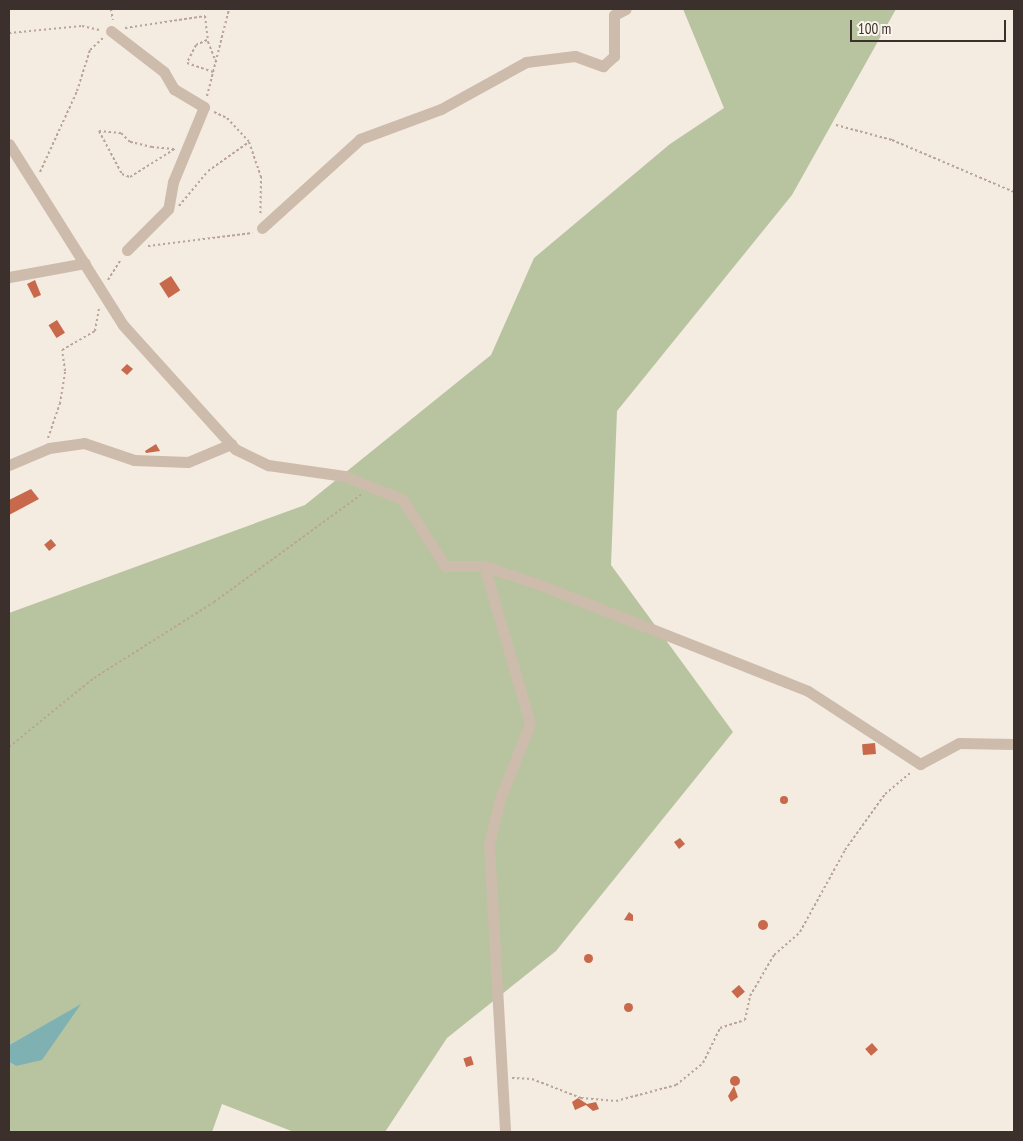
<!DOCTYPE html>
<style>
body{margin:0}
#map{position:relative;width:1023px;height:1141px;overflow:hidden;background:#f4ebe1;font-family:"PT Sans Narrow",sans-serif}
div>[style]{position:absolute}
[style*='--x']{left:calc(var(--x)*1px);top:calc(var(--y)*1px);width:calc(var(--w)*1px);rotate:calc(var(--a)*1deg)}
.green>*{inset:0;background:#b8c4a0}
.water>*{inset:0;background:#7fb0b2}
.building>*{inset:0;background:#c8694b;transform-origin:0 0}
.round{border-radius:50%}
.path>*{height:2px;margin-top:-1px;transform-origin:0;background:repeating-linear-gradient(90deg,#b9a596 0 2.5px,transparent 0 5px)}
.minor>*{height:11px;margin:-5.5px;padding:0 5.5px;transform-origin:5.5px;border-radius:5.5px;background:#cdbbac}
span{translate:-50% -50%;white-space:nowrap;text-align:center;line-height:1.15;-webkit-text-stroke:4px #fbf5ee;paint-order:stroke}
.frame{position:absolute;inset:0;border:10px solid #3b302b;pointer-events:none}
.scale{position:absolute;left:850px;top:20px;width:156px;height:22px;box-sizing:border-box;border:2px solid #3b302b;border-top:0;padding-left:6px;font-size:15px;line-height:18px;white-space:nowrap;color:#3b302b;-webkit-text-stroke:4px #fbf5ee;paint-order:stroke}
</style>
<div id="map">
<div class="green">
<div style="clip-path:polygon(683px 9px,896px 9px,792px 195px,617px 411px,611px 565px,733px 732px,556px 951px,447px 1038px,385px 1132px,294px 1132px,222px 1104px,212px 1132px,9px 1132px,9px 1062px,16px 1066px,80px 1005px,9px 1045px,9px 613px,305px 505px,491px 355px,534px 258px,670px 144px,724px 108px)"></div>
</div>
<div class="water">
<div style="clip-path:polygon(81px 1004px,42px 1060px,16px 1066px,9px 1062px,9px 1045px)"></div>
</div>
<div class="building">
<div style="left:171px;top:276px;width:17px;height:14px;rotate:57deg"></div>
<div style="clip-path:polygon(35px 280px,41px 295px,34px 298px,27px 284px)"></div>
<div style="left:57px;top:320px;width:15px;height:10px;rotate:58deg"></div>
<div style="clip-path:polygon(127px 364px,133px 369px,127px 375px,121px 370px)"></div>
<div style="clip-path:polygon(156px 444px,160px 451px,146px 453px,145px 451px)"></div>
<div style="clip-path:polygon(31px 489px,39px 499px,9px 515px,9px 500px)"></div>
<div style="left:51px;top:539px;width:8px;height:9px;rotate:50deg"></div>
<div style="left:875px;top:743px;width:11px;height:13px;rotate:85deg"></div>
<div class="round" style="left:780px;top:796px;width:8px;height:8px"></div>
<div style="clip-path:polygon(680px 838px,685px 844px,679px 849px,674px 842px)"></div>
<div style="clip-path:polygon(629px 912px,633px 915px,633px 921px,624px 920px)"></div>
<div class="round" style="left:758px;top:920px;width:10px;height:10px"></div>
<div class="round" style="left:583.5px;top:953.5px;width:9px;height:9px"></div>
<div style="left:739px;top:985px;width:9px;height:10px;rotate:49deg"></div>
<div class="round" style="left:623.5px;top:1002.5px;width:9px;height:9px"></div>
<div style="left:872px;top:1043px;width:9px;height:9px;rotate:49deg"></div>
<div style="left:471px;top:1056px;width:9px;height:8px;rotate:72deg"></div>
<div class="round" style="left:730px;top:1076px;width:10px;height:10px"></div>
<div style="clip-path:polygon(734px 1086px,738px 1097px,731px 1102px,728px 1096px)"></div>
<div style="clip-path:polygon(578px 1098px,587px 1104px,596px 1102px,599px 1109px,593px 1111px,586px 1105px,575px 1110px,572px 1102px)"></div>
</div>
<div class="path">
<div style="--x:111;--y:9;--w:11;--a:80"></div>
<div style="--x:125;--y:28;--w:81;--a:-8.5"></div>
<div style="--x:205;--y:16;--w:26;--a:83"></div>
<div style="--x:208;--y:42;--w:22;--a:68"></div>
<div style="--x:9;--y:33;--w:73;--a:-5.5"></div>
<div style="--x:82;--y:26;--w:18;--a:13"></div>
<div style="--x:207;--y:40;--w:12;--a:156"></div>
<div style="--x:196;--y:45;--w:20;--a:117"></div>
<div style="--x:187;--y:63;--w:28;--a:19"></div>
<div style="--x:207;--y:96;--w:90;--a:-75.8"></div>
<div style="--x:214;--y:112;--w:14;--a:25"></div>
<div style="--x:227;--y:118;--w:33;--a:47"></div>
<div style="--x:249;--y:142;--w:36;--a:71"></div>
<div style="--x:261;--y:176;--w:39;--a:91"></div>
<div style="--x:836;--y:125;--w:58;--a:15"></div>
<div style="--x:892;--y:140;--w:133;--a:23.1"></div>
<div style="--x:174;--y:149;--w:22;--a:-175"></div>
<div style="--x:152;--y:147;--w:23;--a:-167"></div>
<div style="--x:130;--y:142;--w:13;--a:-135"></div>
<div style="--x:121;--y:133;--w:22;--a:-175"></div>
<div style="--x:99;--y:131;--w:49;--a:61.9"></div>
<div style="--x:122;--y:174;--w:9;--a:21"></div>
<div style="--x:130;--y:177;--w:54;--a:-32.2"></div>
<div style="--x:40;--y:172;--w:89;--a:-65.4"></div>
<div style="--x:77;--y:91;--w:43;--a:-72.4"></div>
<div style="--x:90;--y:50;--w:18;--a:-43"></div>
<div style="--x:179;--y:206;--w:45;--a:-50.4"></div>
<div style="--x:208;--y:171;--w:50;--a:-35.3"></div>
<div style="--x:148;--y:246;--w:105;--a:-7.1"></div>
<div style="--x:108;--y:280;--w:25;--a:-58"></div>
<div style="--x:48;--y:438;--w:36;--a:-71"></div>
<div style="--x:60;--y:404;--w:33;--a:-81"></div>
<div style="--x:65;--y:371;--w:21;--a:-98"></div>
<div style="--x:62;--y:350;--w:38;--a:-30"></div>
<div style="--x:95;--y:331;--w:23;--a:-80"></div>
<div style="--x:9;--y:747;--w:109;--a:-39.1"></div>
<div style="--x:94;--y:678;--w:142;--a:-32.3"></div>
<div style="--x:214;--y:602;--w:182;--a:-36.1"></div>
<div style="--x:512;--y:1078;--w:20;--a:3"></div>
<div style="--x:532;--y:1079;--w:53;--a:21.2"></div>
<div style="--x:581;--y:1098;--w:35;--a:5"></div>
<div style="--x:616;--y:1101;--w:62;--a:-14.9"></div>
<div style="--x:676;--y:1085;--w:35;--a:-39"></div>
<div style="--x:703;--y:1063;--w:39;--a:-64"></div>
<div style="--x:720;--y:1028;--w:26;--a:-18"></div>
<div style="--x:745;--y:1020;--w:25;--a:-78"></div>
<div style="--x:750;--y:996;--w:48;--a:-59.7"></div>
<div style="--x:774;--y:955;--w:35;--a:-41"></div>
<div style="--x:800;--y:932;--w:94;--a:-61.2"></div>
<div style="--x:845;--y:850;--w:69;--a:-54.5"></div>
<div style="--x:885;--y:794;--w:34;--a:-40"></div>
</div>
<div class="minor">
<div style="--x:111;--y:31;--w:67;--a:37.7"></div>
<div style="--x:164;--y:72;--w:20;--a:60"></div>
<div style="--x:174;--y:89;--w:35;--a:31"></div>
<div style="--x:204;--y:107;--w:81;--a:112.5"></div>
<div style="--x:173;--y:182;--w:27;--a:100"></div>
<div style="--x:168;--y:209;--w:58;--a:135"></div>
<div style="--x:9;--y:144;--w:214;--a:57.8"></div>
<div style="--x:123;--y:325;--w:167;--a:47.9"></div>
<div style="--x:235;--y:449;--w:37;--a:26"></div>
<div style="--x:268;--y:465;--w:77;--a:8.2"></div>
<div style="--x:344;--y:476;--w:62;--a:21.6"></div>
<div style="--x:402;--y:499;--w:80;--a:57.3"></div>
<div style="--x:445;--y:566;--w:39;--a:0"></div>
<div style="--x:484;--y:566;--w:57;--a:18.4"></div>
<div style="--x:538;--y:584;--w:290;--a:21.6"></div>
<div style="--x:808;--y:691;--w:134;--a:33.1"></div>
<div style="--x:920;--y:764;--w:44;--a:-28.3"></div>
<div style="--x:959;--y:743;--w:55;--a:1"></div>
<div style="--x:262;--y:228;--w:132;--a:-42.2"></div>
<div style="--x:360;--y:139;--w:86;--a:-20.3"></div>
<div style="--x:441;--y:109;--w:97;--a:-28.9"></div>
<div style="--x:526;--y:62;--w:49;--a:-7"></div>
<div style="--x:575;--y:56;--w:30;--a:20"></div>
<div style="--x:603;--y:66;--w:15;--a:-42"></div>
<div style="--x:614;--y:56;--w:41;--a:-90"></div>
<div style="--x:614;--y:15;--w:13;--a:-27"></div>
<div style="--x:9;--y:277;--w:77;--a:-10.4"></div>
<div style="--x:9;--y:465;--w:43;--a:-23"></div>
<div style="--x:49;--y:448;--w:35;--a:-8"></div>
<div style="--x:84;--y:443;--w:53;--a:18.8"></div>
<div style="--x:134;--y:460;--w:54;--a:2.1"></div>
<div style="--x:188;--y:462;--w:47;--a:-22.7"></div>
<div style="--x:484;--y:566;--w:164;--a:73.7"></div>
<div style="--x:530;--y:723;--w:82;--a:111.5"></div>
<div style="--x:500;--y:799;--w:46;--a:103.7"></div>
<div style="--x:489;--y:844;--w:288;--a:86.8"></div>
</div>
<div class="frame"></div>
<div class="scale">100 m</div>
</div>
